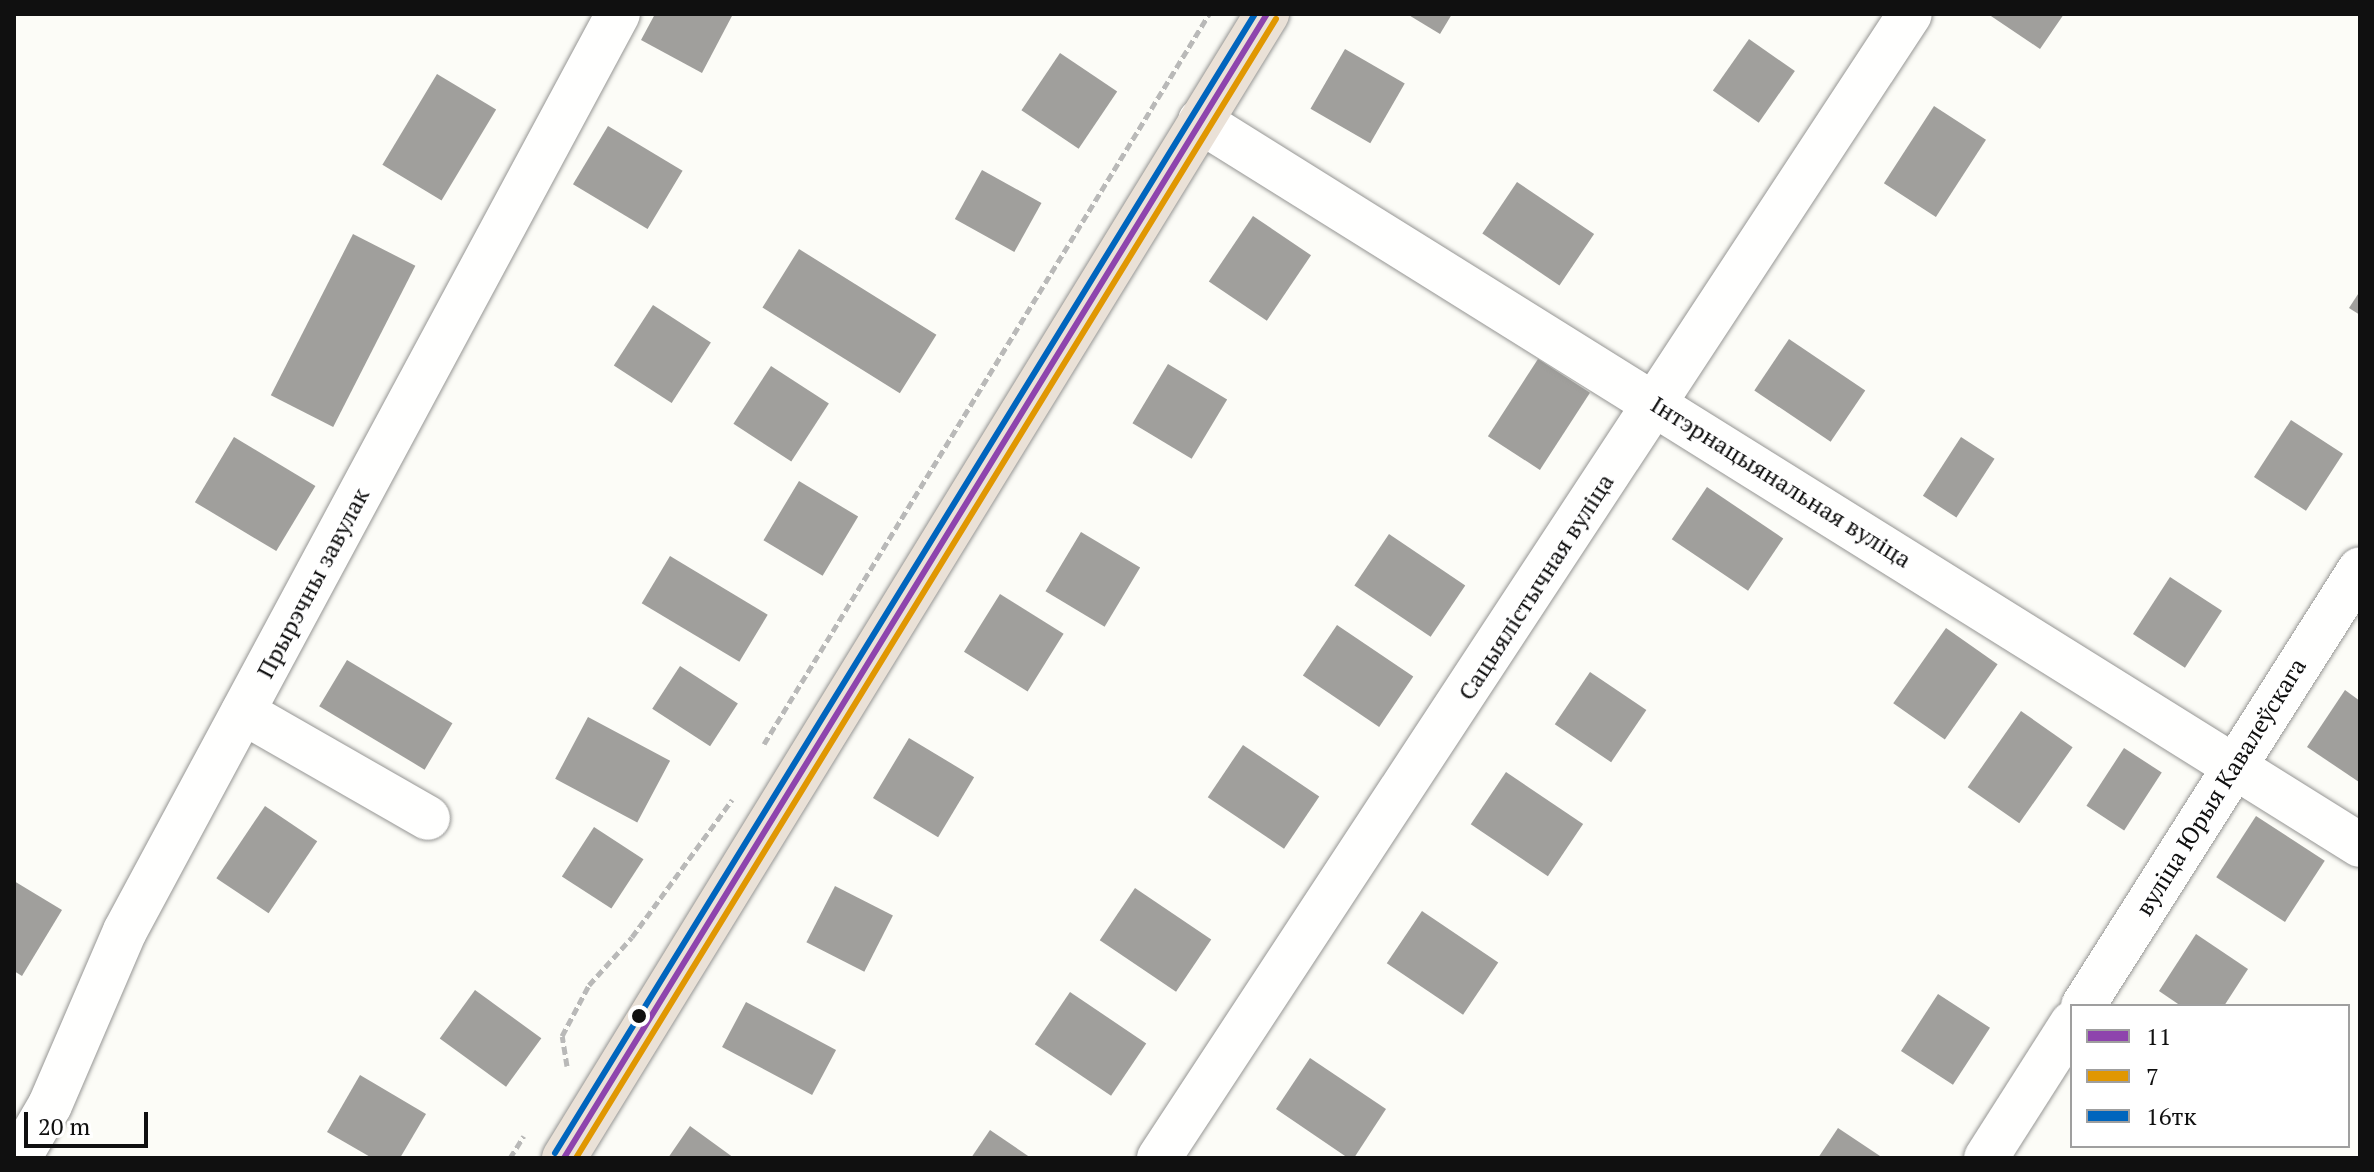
<!DOCTYPE html>
<meta charset="utf-8">
<style>
body{margin:0}
#map{position:relative;width:2374px;height:1172px;overflow:hidden;background:#fcfcf7;font-family:"PT Serif",serif}
div>[style]{position:absolute}
[style*='--x']{left:calc(var(--x)*1px);top:calc(var(--y)*1px);width:calc(var(--w)*1px);rotate:calc(var(--a)*1deg)}
.building>*{inset:0;background:#a09f9c;transform-origin:0 0}
.path>*{height:5px;margin-top:-2.5px;transform-origin:0;background:repeating-linear-gradient(90deg,#b9b9b8 0 8px,transparent 0 12px)}
.roads{filter:drop-shadow(0 0 2px #969694) drop-shadow(0 0 2px #969694)}
.minor>*{height:44px;margin:-22px;padding:0 22px;transform-origin:22px;border-radius:22px;background:#fffffe}
.highway>*{height:44px;margin:-22px;padding:0 22px;transform-origin:22px;border-radius:22px;background:#eae1d7}
.bus-1>*{height:6px;margin:-3px;padding:0 3px;transform-origin:3px;border-radius:3px;background:#8e44ad}
.bus-2>*{height:6px;margin:-3px;padding:0 3px;transform-origin:3px;border-radius:3px;background:#e09702}
.bus-3>*{height:6px;margin:-3px;padding:0 3px;transform-origin:3px;border-radius:3px;background:#0065bd}
.dots>*{width:22px;height:22px;translate:-50% -50%;box-sizing:border-box;border:4px solid #fff;border-radius:50%}
span{translate:-50% -50%;white-space:nowrap;text-align:center;line-height:1.15;-webkit-text-stroke:8px #fff;paint-order:stroke}
.street-label{font-size:24px;color:#101010}
.frame{position:absolute;inset:0;border:16px solid #101010;pointer-events:none}
.legend{position:absolute;left:2070px;top:1004px;width:280px;height:144px;box-sizing:border-box;background:#fff;border:2px solid #9f9f9f;margin:0;padding:10px 14px;list-style:none;font-size:24px;color:#101010}
.legend li{display:flex;align-items:center;gap:16px;height:40px}
.legend b{width:40px;border:2px solid #9f9f9f}
.scale{position:absolute;left:24px;top:1112px;width:124px;height:36px;box-sizing:border-box;border:4px solid #101010;border-top:0;padding-left:10px;font-size:24px;line-height:28px;white-space:nowrap;color:#101010;-webkit-text-stroke:6px #fff;paint-order:stroke}
</style>
<div id="map">
<div class="building">
<div style="clip-path:polygon(655px 14px,733px 14px,702px 73px,641px 40px)"></div>
<div style="clip-path:polygon(1407px 14px,1452px 14px,1440px 34px)"></div>
<div style="clip-path:polygon(1988px 14px,2064px 14px,2040px 49px)"></div>
<div style="left:1749px;top:39px;width:56px;height:63px;rotate:35deg"></div>
<div style="left:1345px;top:49px;width:69px;height:69px;rotate:30deg"></div>
<div style="left:1060px;top:53px;width:69px;height:69px;rotate:34deg"></div>
<div style="left:437px;top:74px;width:69px;height:106px;rotate:31deg"></div>
<div style="left:1934px;top:106px;width:62px;height:92px;rotate:33deg"></div>
<div style="left:608px;top:126px;width:87px;height:68px;rotate:31deg"></div>
<div style="left:982px;top:170px;width:68px;height:56px;rotate:29deg"></div>
<div style="left:1517px;top:182px;width:93px;height:62px;rotate:34deg"></div>
<div style="left:1253px;top:216px;width:70px;height:79px;rotate:34deg"></div>
<div style="left:353px;top:234px;width:70px;height:181px;rotate:27deg"></div>
<div style="left:799px;top:249px;width:162px;height:69px;rotate:32deg"></div>
<div style="clip-path:polygon(2360px 291px,2360px 315px,2349px 308px)"></div>
<div style="left:653px;top:305px;width:69px;height:72px;rotate:33deg"></div>
<div style="left:1789px;top:339px;width:92px;height:62px;rotate:34deg"></div>
<div style="left:1538px;top:359px;width:62px;height:92px;rotate:33deg"></div>
<div style="left:1168px;top:364px;width:69px;height:69px;rotate:31deg"></div>
<div style="left:771px;top:366px;width:69px;height:69px;rotate:33deg"></div>
<div style="left:2291px;top:420px;width:62px;height:68px;rotate:33deg"></div>
<div style="left:234px;top:437px;width:95px;height:76px;rotate:31deg"></div>
<div style="left:1961px;top:437px;width:40px;height:70px;rotate:33deg"></div>
<div style="left:799px;top:481px;width:69px;height:69px;rotate:31deg"></div>
<div style="left:1707px;top:487px;width:92px;height:63px;rotate:34deg"></div>
<div style="left:1081px;top:532px;width:69px;height:69px;rotate:31deg"></div>
<div style="left:1389px;top:534px;width:92px;height:62px;rotate:34deg"></div>
<div style="left:670px;top:556px;width:114px;height:55px;rotate:31deg"></div>
<div style="left:2170px;top:577px;width:62px;height:68px;rotate:33deg"></div>
<div style="left:1000px;top:594px;width:75px;height:68px;rotate:32deg"></div>
<div style="left:1337px;top:625px;width:92px;height:61px;rotate:34deg"></div>
<div style="left:1946px;top:628px;width:63px;height:92px;rotate:35deg"></div>
<div style="left:347px;top:660px;width:123px;height:54px;rotate:31deg"></div>
<div style="left:680px;top:666px;width:69px;height:51px;rotate:33deg"></div>
<div style="left:1590px;top:672px;width:68px;height:63px;rotate:34deg"></div>
<div style="clip-path:polygon(2345px 690px,2360px 701px,2359px 782px,2307px 747px)"></div>
<div style="left:2021px;top:711px;width:63px;height:93px;rotate:35deg"></div>
<div style="left:588px;top:717px;width:93px;height:70px;rotate:28deg"></div>
<div style="left:909px;top:738px;width:76px;height:70px;rotate:31deg"></div>
<div style="left:1243px;top:745px;width:92px;height:63px;rotate:34deg"></div>
<div style="left:2124px;top:748px;width:45px;height:69px;rotate:33deg"></div>
<div style="left:1506px;top:772px;width:93px;height:63px;rotate:34deg"></div>
<div style="left:265px;top:806px;width:63px;height:87px;rotate:34deg"></div>
<div style="left:2256px;top:816px;width:82px;height:73px;rotate:33deg"></div>
<div style="left:594px;top:827px;width:59px;height:59px;rotate:33deg"></div>
<div style="clip-path:polygon(14px 881px,62px 910px,22px 976px,14px 971px)"></div>
<div style="left:835px;top:886px;width:65px;height:63px;rotate:27deg"></div>
<div style="left:1135px;top:888px;width:92px;height:63px;rotate:34deg"></div>
<div style="left:1422px;top:911px;width:92px;height:63px;rotate:34deg"></div>
<div style="clip-path:polygon(2196px 934px,2248px 969px,2224px 1006px,2181px 1006px,2159px 991px)"></div>
<div style="left:475px;top:990px;width:82px;height:60px;rotate:36deg"></div>
<div style="left:1070px;top:992px;width:92px;height:63px;rotate:34deg"></div>
<div style="left:1938px;top:994px;width:62px;height:68px;rotate:33deg"></div>
<div style="left:746px;top:1002px;width:102px;height:51px;rotate:28deg"></div>
<div style="clip-path:polygon(1310px 1058px,1386px 1109px,1354px 1158px,1348px 1158px,1276px 1109px)"></div>
<div style="clip-path:polygon(360px 1075px,426px 1114px,400px 1158px,372px 1158px,327px 1132px)"></div>
<div style="clip-path:polygon(690px 1126px,734px 1158px,668px 1158px)"></div>
<div style="clip-path:polygon(1838px 1128px,1883px 1158px,1818px 1158px)"></div>
<div style="clip-path:polygon(990px 1130px,1031px 1158px,971px 1158px)"></div>
</div>
<div class="path">
<div style="--x:764;--y:744;--w:855;--a:-58.63"></div>
<div style="--x:567;--y:1066;--w:30;--a:-99"></div>
<div style="--x:562;--y:1036;--w:58;--a:-62.1"></div>
<div style="--x:589;--y:985;--w:64;--a:-48.1"></div>
<div style="--x:632;--y:937;--w:170;--a:-53.9"></div>
<div style="--x:510;--y:1158;--w:26;--a:-58"></div>
</div>
<div class="roads">
<div class="minor">
<div style="--x:1200;--y:121;--w:1367;--a:31.97"></div>
<div style="--x:243;--y:712;--w:213;--a:29.8"></div>
<div style="--x:2083;--y:1006;--w:517;--a:-57.63"></div>
<div style="--x:19;--y:1158;--w:61;--a:-59.7"></div>
<div style="--x:50;--y:1105;--w:189;--a:-66.7"></div>
<div style="--x:125;--y:931;--w:1041;--a:-61.74"></div>
<div style="--x:1159;--y:1158;--w:1368;--a:-56.72"></div>
<div style="--x:1986;--y:1158;--w:160;--a:-57.5"></div>
</div>
<div class="highway">
<div style="--x:564;--y:1158;--w:1343;--a:-58.43"></div>
</div>
</div>
<div class="bus-1">
<div style="--x:564;--y:1158;--w:1343;--a:-58.43"></div>
</div>
<div class="bus-2">
<div style="--x:576;--y:1158;--w:1337;--a:-58.43"></div>
</div>
<div class="bus-3">
<div style="--x:555;--y:1153;--w:1337;--a:-58.43"></div>
</div>
<div class="dots">
<div style="left:639px;top:1016px;background:#101010"></div>
</div>
<div class="street-label">
<span style="left:1781px;top:482px;rotate:32deg">Інтэрнацыянальная вуліца</span>
<span style="left:313px;top:583px;rotate:-62deg">Прырэчны завулак</span>
<span style="left:1536px;top:587px;rotate:-57deg">Сацыялістычная вуліца</span>
<span style="left:2221px;top:787px;rotate:-58deg">вуліца Юрыя Кавалеўскага</span>
</div>
<div class="frame"></div>
<ul class="legend">
<li><b style="height:10px;background:#8e44ad"></b>11</li>
<li><b style="height:10px;background:#e09702"></b>7</li>
<li><b style="height:10px;background:#0065bd"></b>16тк</li>
</ul>
<div class="scale">20 m</div>
</div>
